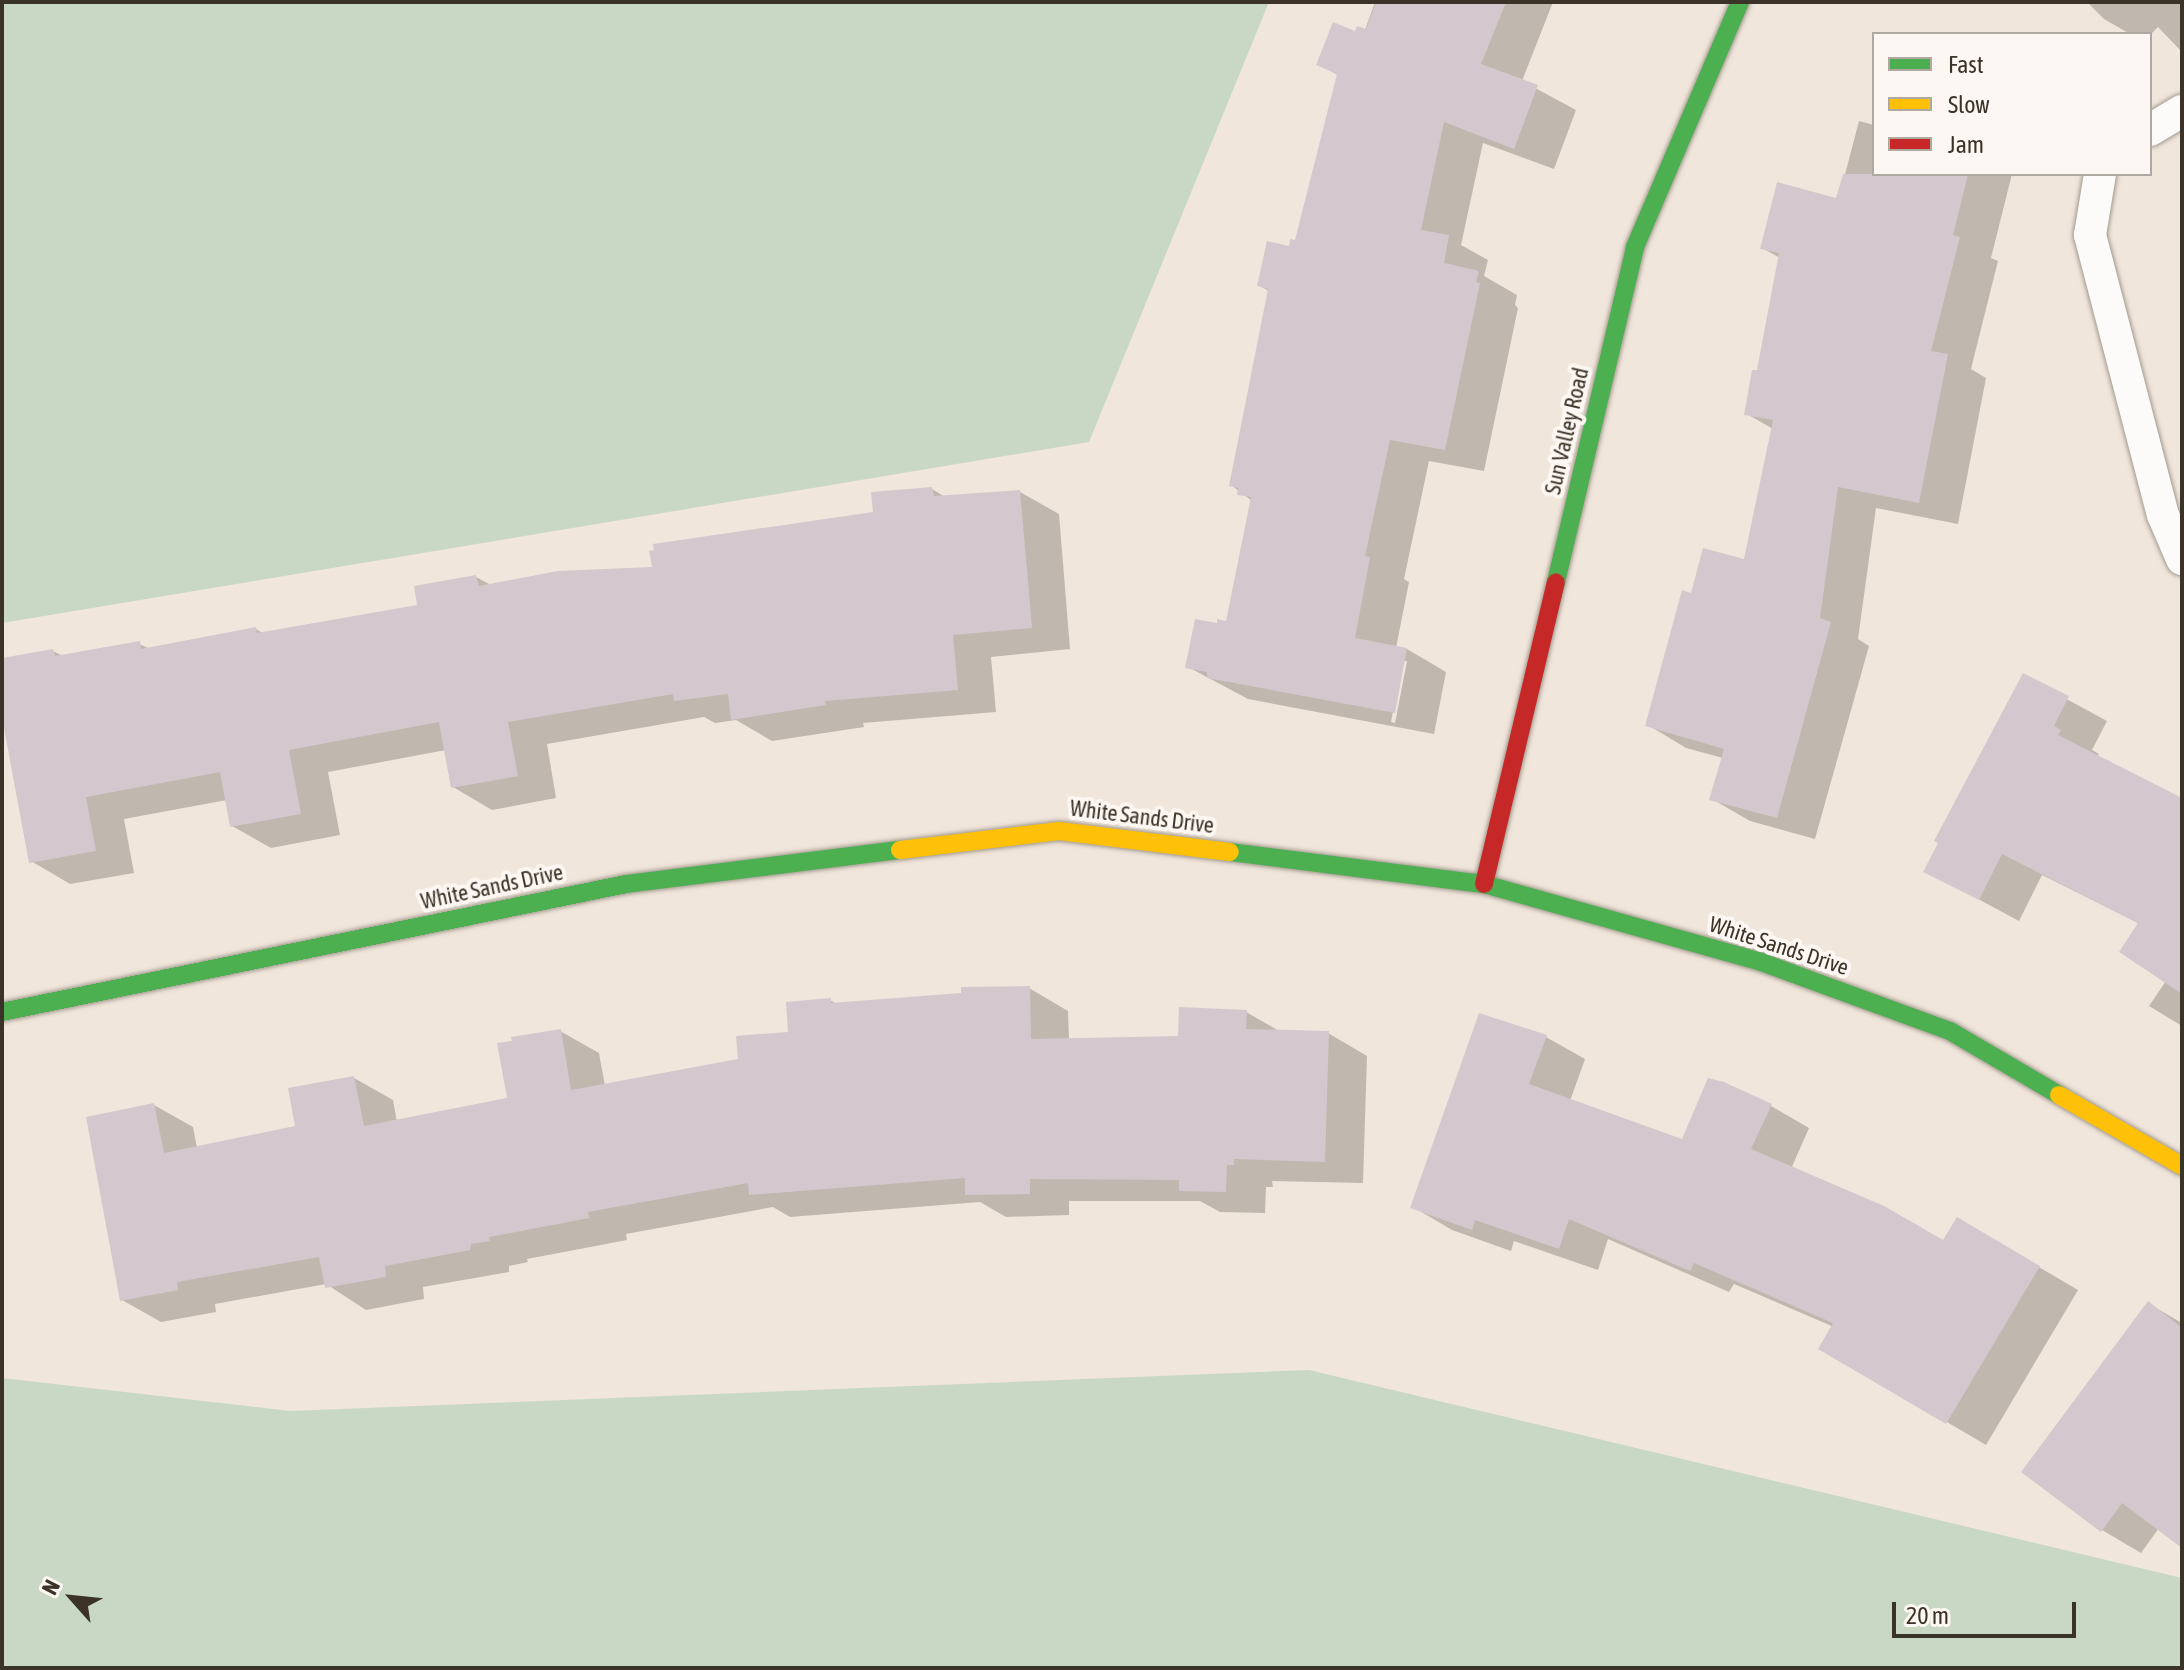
<!DOCTYPE html>
<style>
body{margin:0}
#map{position:relative;width:2184px;height:1670px;overflow:hidden;background:#f1e6db;font-family:"Asap Condensed",sans-serif}
div>[style]{position:absolute}
[style*='--x']{left:calc(var(--x)*1px);top:calc(var(--y)*1px);width:calc(var(--w)*1px);rotate:calc(var(--a)*1deg)}
.green>*{inset:0;background:#c9d8c4}
.shadow>*{inset:0;background:#0003}
.building>*{inset:0;background:#d4c8ce}
.roads{filter:drop-shadow(0 0 2px #a29a90) drop-shadow(0 0 2px #a29a90)}
.lane>*{height:32px;margin:-16px;padding:0 16px;transform-origin:16px;border-radius:16px;background:#fdfbfa}
.fast>*{height:18px;margin:-9px;padding:0 9px;transform-origin:9px;border-radius:9px;background:#4caf50}
.slow>*{height:18px;margin:-9px;padding:0 9px;transform-origin:9px;border-radius:9px;background:#ffc107}
.jam>*{height:18px;margin:-9px;padding:0 9px;transform-origin:9px;border-radius:9px;background:#c62828}
span{translate:-50% -50%;white-space:nowrap;text-align:center;line-height:1.15;-webkit-text-stroke:8px #fcf7f2;paint-order:stroke}
.street-label{font-size:22px;color:#3c3328}
.frame{position:absolute;inset:0;border:4px solid #3c3328;pointer-events:none}
.legend{position:absolute;left:1872px;top:32px;width:280px;height:144px;box-sizing:border-box;background:#fcf7f2;border:2px solid #afa9a1;margin:0;padding:10px 14px;list-style:none;font-size:24px;color:#3c3328}
.legend li{display:flex;align-items:center;gap:16px;height:40px}
.legend b{width:40px;border:2px solid #afa9a1}
.north{position:absolute;left:32px;top:1558px;width:80px;height:80px;-webkit-text-stroke:6px #fcf7f2;paint-order:stroke;rotate:297deg;font-size:22px;font-weight:700;line-height:32px;text-align:center;color:#3c3328}
.north::after{content:'';display:block;margin:auto;width:28px;height:36px;background:#3c3328;clip-path:polygon(50% 0,100% 100%,50% 72%,0 100%)}
.scale{position:absolute;left:1892px;top:1602px;width:184px;height:36px;box-sizing:border-box;border:4px solid #3c3328;border-top:0;padding-left:10px;font-size:24px;line-height:28px;white-space:nowrap;color:#3c3328;-webkit-text-stroke:6px #fcf7f2;paint-order:stroke}
</style>
<div id="map">
<div class="green">
<div style="clip-path:polygon(2px 2px,1269px 2px,1089px 442px,2px 623px)"></div>
<div style="clip-path:polygon(1309px 1370px,2182px 1578px,2182px 1668px,2px 1668px,2px 1378px,291px 1411px)"></div>
</div>
<div class="shadow">
<div style="clip-path:polygon(evenodd,1375px 2px,1553px 2px,1522px 81px,1576px 110px,1554px 169px,1483px 143px,1461px 245px,1488px 260px,1484px 276px,1517px 295px,1515px 305px,1518px 308px,1484px 471px,1429px 461px,1404px 579px,1409px 582px,1396px 648px,1407px 649px,1446px 672px,1434px 734px,1248px 699px,1188px 667px,1219px 626px,1228px 623px,1252px 501px,1231px 485px,1270px 292px,1259px 285px,1297px 243px,1339px 76px,1319px 64px,1356px 33px,1365px 30px,1375px 2px,1403px 661px,1407px 661px,1395px 723px,1391px 722px,1403px 661px)"></div>
<div style="clip-path:polygon(2087px 2px,2182px 2px,2182px 52px,2158px 27px,2150px 35px,2130px 34px,2104px 19px)"></div>
<div style="clip-path:polygon(1859px 121px,1874px 125px,1874px 174px,2012px 174px,1991px 258px,1998px 261px,1971px 369px,1986px 378px,1958px 524px,1876px 508px,1858px 639px,1869px 646px,1815px 839px,1750px 821px,1712px 799px,1723px 758px,1686px 748px,1648px 725px,1692px 595px,1746px 561px,1773px 429px,1747px 414px,1759px 372px,1780px 258px,1762px 248px,1838px 201px)"></div>
<div style="clip-path:polygon(932px 489px,945px 497px,1020px 492px,1059px 514px,1070px 649px,991px 657px,996px 712px,863px 723px,864px 727px,772px 741px,736px 720px,715px 723px,704px 717px,547px 744px,556px 798px,492px 810px,453px 787px,446px 750px,328px 772px,340px 835px,271px 848px,232px 826px,227px 800px,124px 819px,134px 873px,70px 884px,31px 861px,2px 706px,2px 660px,53px 651px,63px 656px,139px 644px,150px 649px,256px 629px,264px 634px,419px 606px,476px 577px,491px 585px,654px 569px,875px 514px)"></div>
<div style="clip-path:polygon(2024px 676px,2107px 721px,2092px 750px,2099px 754px,2097px 757px,2182px 804px,2182px 1026px,2149px 1006px,2166px 981px,2140px 924px,2042px 875px,2019px 921px,1926px 871px)"></div>
<div style="clip-path:polygon(1029px 988px,1068px 1011px,1069px 1040px,1180px 1038px,1246px 1012px,1281px 1032px,1328px 1033px,1367px 1056px,1363px 1183px,1272px 1181px,1273px 1187px,1266px 1187px,1265px 1213px,1220px 1212px,1200px 1201px,1069px 1201px,1069px 1215px,1006px 1217px,980px 1202px,790px 1217px,773px 1207px,626px 1234px,627px 1240px,527px 1259px,528px 1262px,509px 1266px,509px 1272px,423px 1287px,424px 1299px,366px 1310px,326px 1284px,215px 1304px,216px 1312px,161px 1322px,122px 1300px,154px 1105px,193px 1127px,197px 1148px,297px 1128px,354px 1078px,393px 1100px,397px 1122px,509px 1099px,560px 1031px,599px 1053px,605px 1086px,740px 1061px,790px 1034px,830px 1000px,838px 1005px)"></div>
<div style="clip-path:polygon(1546px 1037px,1585px 1059px,1570px 1101px,1683px 1141px,1771px 1106px,1809px 1128px,1791px 1169px,1943px 1242px,1957px 1219px,2078px 1290px,1986px 1445px,1821px 1348px,1834px 1327px,1734px 1284px,1729px 1292px,1608px 1239px,1598px 1270px,1514px 1241px,1511px 1251px,1452px 1230px,1413px 1207px)"></div>
<div style="clip-path:polygon(2149px 1304px,2182px 1323px,2182px 1542px,2159px 1528px,2141px 1553px,2102px 1530px)"></div>
</div>
<div class="building">
<div style="clip-path:polygon(1376px 2px,1506px 2px,1481px 64px,1538px 85px,1514px 149px,1444px 122px,1421px 230px,1449px 235px,1444px 263px,1479px 271px,1476px 282px,1480px 283px,1445px 450px,1390px 440px,1365px 556px,1370px 557px,1355px 638px,1407px 648px,1395px 713px,1207px 678px,1207px 672px,1185px 668px,1195px 619px,1217px 623px,1217px 619px,1226px 621px,1251px 497px,1237px 495px,1238px 488px,1229px 486px,1268px 289px,1257px 286px,1267px 241px,1289px 246px,1290px 239px,1295px 240px,1337px 74px,1316px 65px,1333px 22px,1355px 31px,1357px 26px,1366px 29px)"></div>
<div style="clip-path:polygon(1843px 174px,1968px 174px,1953px 235px,1960px 237px,1931px 351px,1948px 354px,1919px 503px,1838px 487px,1820px 618px,1831px 622px,1777px 818px,1709px 800px,1724px 749px,1645px 726px,1682px 590px,1691px 593px,1703px 548px,1744px 559px,1773px 420px,1744px 415px,1752px 370px,1757px 370px,1779px 253px,1760px 249px,1777px 182px,1836px 198px)"></div>
<div style="clip-path:polygon(932px 487px,934px 496px,1020px 490px,1032px 628px,953px 635px,958px 690px,825px 701px,826px 705px,731px 720px,728px 694px,674px 701px,673px 694px,508px 722px,518px 776px,451px 788px,439px 722px,289px 750px,301px 814px,230px 827px,220px 772px,86px 797px,96px 851px,29px 863px,2px 717px,2px 658px,53px 649px,55px 656px,140px 641px,141px 649px,256px 627px,257px 633px,417px 605px,414px 586px,476px 575px,479px 586px,558px 571px,652px 567px,649px 551px,654px 550px,653px 544px,873px 512px,871px 492px)"></div>
<div style="clip-path:polygon(2023px 673px,2069px 696px,2054px 726px,2061px 730px,2058px 735px,2182px 798px,2182px 994px,2119px 952px,2138px 923px,2002px 854px,1979px 900px,1923px 872px,1938px 843px,1934px 841px)"></div>
<div style="clip-path:polygon(1030px 986px,1031px 1039px,1178px 1036px,1179px 1007px,1247px 1010px,1246px 1029px,1329px 1031px,1325px 1162px,1234px 1159px,1234px 1165px,1227px 1165px,1226px 1192px,1179px 1191px,1179px 1180px,1030px 1179px,1030px 1194px,965px 1195px,965px 1178px,749px 1195px,748px 1183px,588px 1212px,589px 1218px,489px 1237px,490px 1241px,471px 1244px,470px 1250px,385px 1266px,386px 1277px,325px 1288px,319px 1257px,177px 1282px,178px 1290px,120px 1301px,86px 1117px,154px 1103px,164px 1153px,295px 1126px,288px 1088px,354px 1076px,364px 1126px,507px 1098px,497px 1043px,512px 1041px,511px 1037px,561px 1029px,571px 1090px,738px 1059px,736px 1036px,788px 1032px,786px 1002px,831px 998px,831px 1003px,961px 993px,961px 987px)"></div>
<div style="clip-path:polygon(1479px 1013px,1547px 1035px,1529px 1084px,1682px 1139px,1708px 1078px,1724px 1082px,1772px 1104px,1751px 1149px,1884px 1206px,1943px 1240px,1957px 1217px,2040px 1266px,1946px 1424px,1818px 1349px,1833px 1323px,1694px 1263px,1690px 1271px,1569px 1219px,1559px 1249px,1475px 1220px,1472px 1230px,1410px 1208px)"></div>
<div style="clip-path:polygon(2148px 1301px,2182px 1328px,2182px 1548px,2122px 1503px,2101px 1532px,2021px 1472px)"></div>
</div>
<div class="roads">
<div class="lane">
<div style="--x:2150;--y:130;--w:37;--a:-31"></div>
<div style="--x:2100;--y:174;--w:62;--a:99.3"></div>
<div style="--x:2090;--y:235;--w:289;--a:75.4"></div>
<div style="--x:2163;--y:515;--w:48;--a:66.6"></div>
</div>
<div class="fast">
<div style="--x:1556;--y:582;--w:344;--a:-76.7"></div>
<div style="--x:1635;--y:247;--w:267;--a:-66.8"></div>
<div style="--x:1230;--y:852;--w:256;--a:7.2"></div>
<div style="--x:1484;--y:884;--w:288;--a:15.7"></div>
<div style="--x:1761;--y:962;--w:201;--a:20.1"></div>
<div style="--x:1950;--y:1031;--w:126;--a:30.4"></div>
<div style="--x:2;--y:1012;--w:637;--a:-11.59"></div>
<div style="--x:626;--y:884;--w:276;--a:-7.1"></div>
</div>
<div class="slow">
<div style="--x:900;--y:850;--w:160;--a:-6.8"></div>
<div style="--x:1059;--y:831;--w:172;--a:7"></div>
<div style="--x:2059;--y:1095;--w:142;--a:30"></div>
</div>
<div class="jam">
<div style="--x:1484;--y:884;--w:310;--a:-76.6"></div>
</div>
</div>
<div class="street-label">
<span style="left:1567px;top:431px;rotate:-77deg">Sun Valley Road</span>
<span style="left:1142px;top:817px;rotate:7deg">White Sands Drive</span>
<span style="left:492px;top:887px;rotate:-12deg">White Sands Drive</span>
<span style="left:1779px;top:946px;rotate:18deg">White Sands Drive</span>
</div>
<div class="frame"></div>
<ul class="legend">
<li><b style="height:10px;background:#4caf50"></b>Fast</li>
<li><b style="height:10px;background:#ffc107"></b>Slow</li>
<li><b style="height:10px;background:#c62828"></b>Jam</li>
</ul>
<div class="north">N</div>
<div class="scale">20 m</div>
</div>
